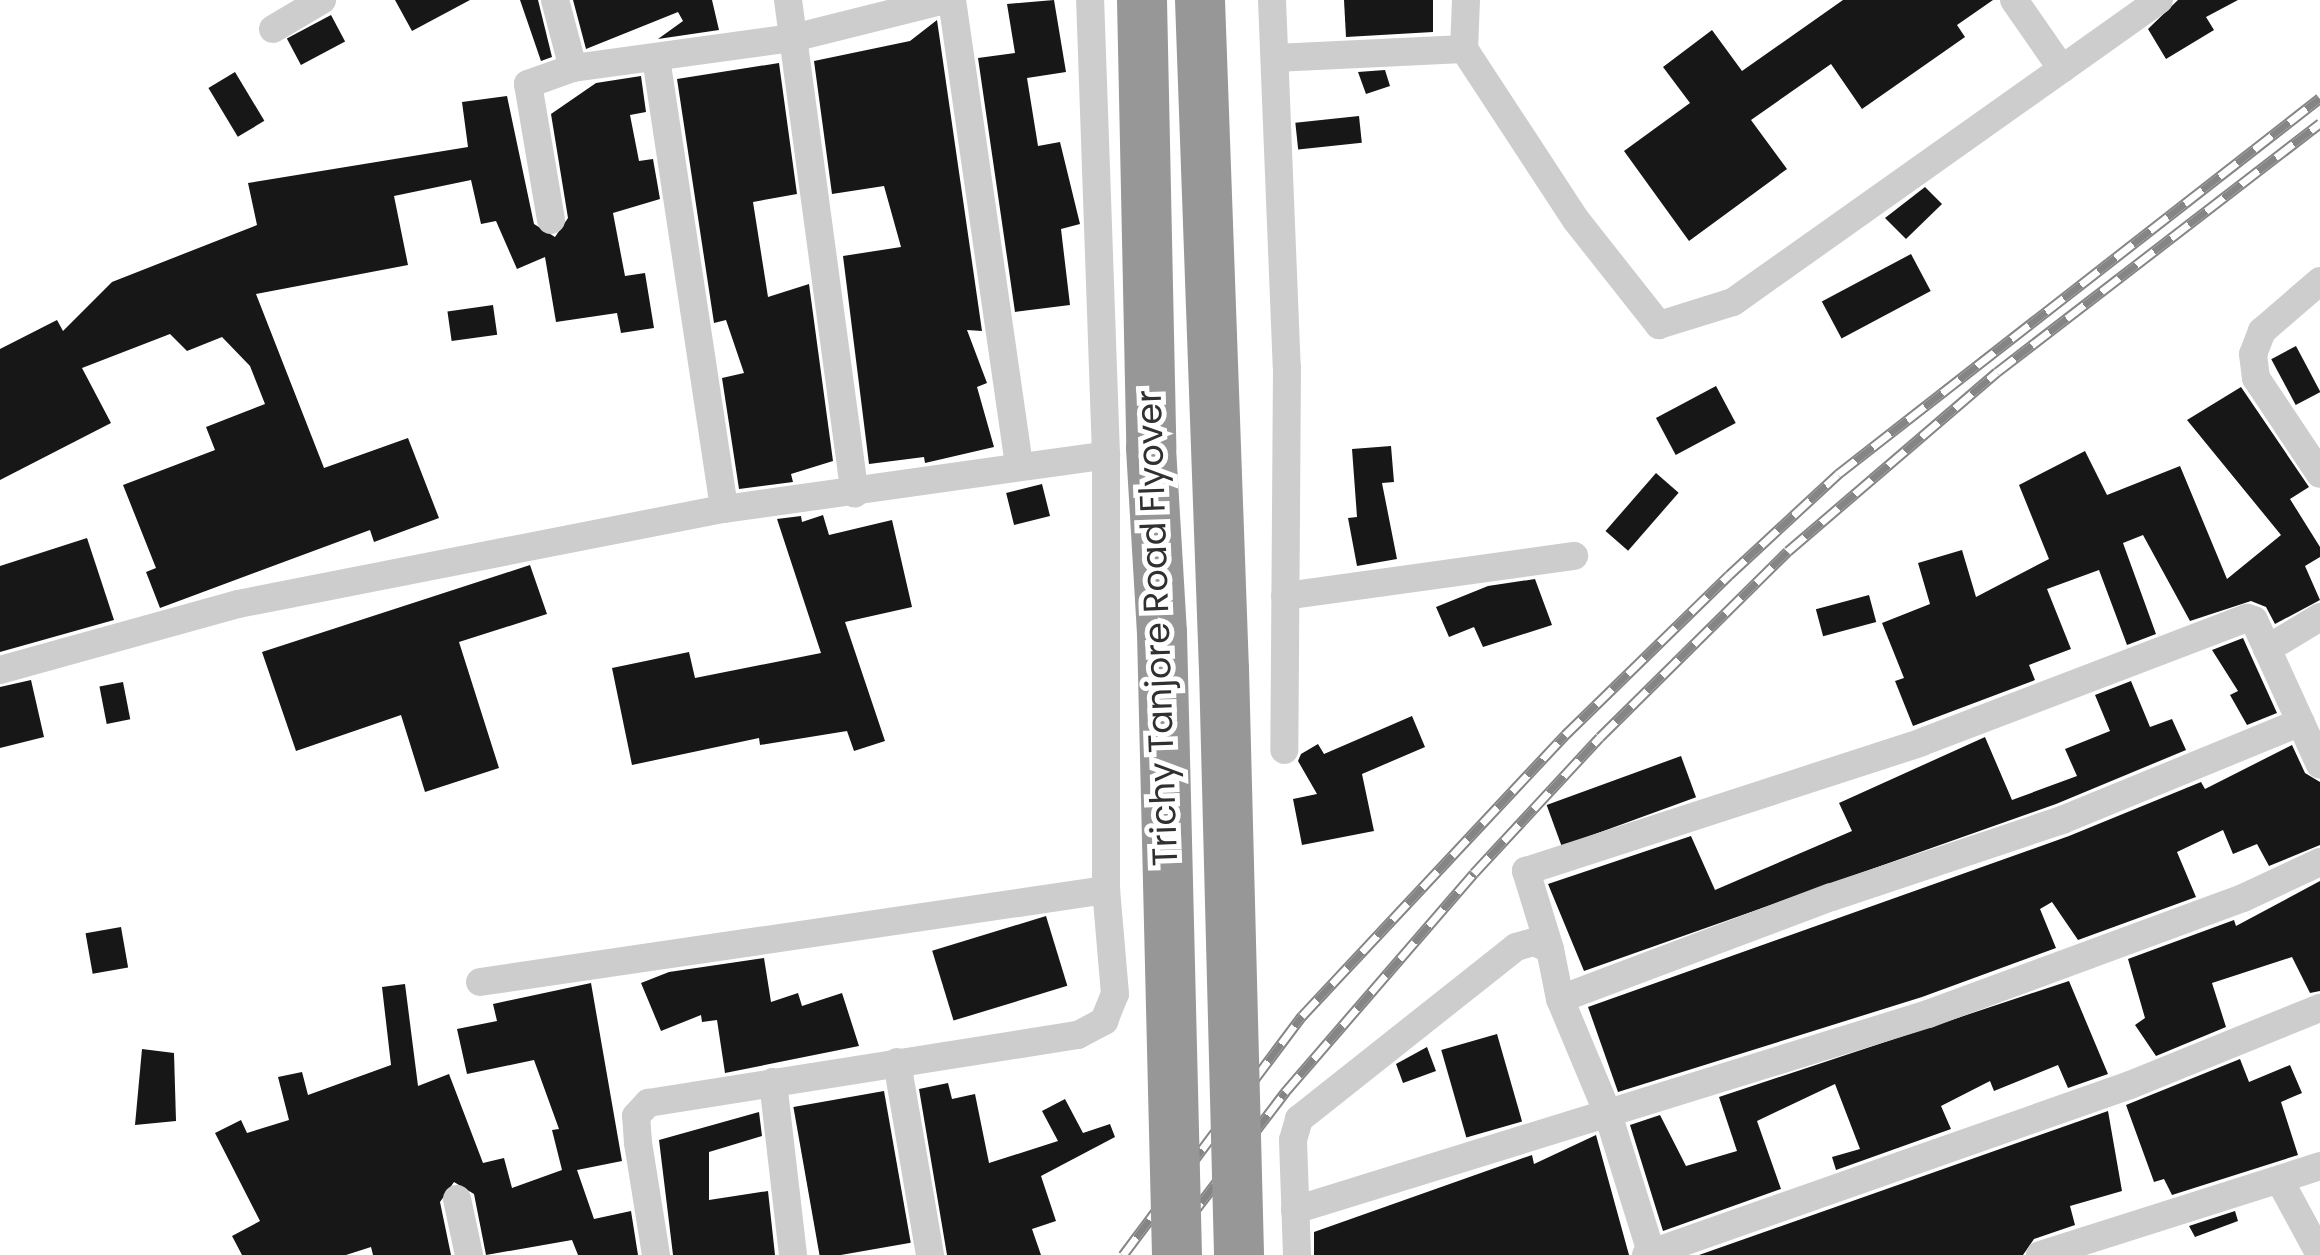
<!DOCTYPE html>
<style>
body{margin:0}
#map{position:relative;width:2320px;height:1255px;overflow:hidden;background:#fff;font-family:Poppins,sans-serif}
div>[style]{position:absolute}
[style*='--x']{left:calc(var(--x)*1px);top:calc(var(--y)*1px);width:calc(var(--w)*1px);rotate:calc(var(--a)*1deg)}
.building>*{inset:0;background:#171717;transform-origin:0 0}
.street>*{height:28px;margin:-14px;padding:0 14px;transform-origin:14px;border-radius:14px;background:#cdcdcd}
.highway>*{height:50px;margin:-25px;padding:0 25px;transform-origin:25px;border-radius:25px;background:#979797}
.rail>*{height:11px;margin-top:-5.5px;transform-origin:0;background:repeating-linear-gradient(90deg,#fff 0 22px,#858585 0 44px);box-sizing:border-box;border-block:2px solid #858585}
.highway-bridge>*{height:50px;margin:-25px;padding:0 25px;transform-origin:25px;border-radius:25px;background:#979797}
span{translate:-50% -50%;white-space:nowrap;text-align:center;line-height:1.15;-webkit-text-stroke:10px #fff;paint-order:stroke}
.street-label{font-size:35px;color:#303030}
</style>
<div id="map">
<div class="building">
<div style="clip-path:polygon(395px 0,470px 0,412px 31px)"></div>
<div style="clip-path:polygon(520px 0,538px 0,552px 57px,541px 61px)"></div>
<div style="clip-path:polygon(573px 0,712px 0,719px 30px,658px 39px,683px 21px,678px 12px,586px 49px)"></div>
<div style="clip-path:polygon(1054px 0,1066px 72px,1027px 78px,1038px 146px,1060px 142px,1080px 224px,1061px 229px,1070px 305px,1015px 312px,978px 58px,1015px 53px,1007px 4px)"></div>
<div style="clip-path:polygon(1344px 0,1433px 0,1433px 32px,1346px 37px)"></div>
<div style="clip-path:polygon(1843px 0,1993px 0,1957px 25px,1965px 37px,1862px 109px,1831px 64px,1751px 120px,1787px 169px,1689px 241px,1624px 151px,1690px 103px,1663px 67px,1712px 30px,1742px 71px)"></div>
<div style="clip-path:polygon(2178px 0,2238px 0,2206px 17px,2214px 30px,2166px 59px,2148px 29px)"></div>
<div style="left:331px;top:15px;width:30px;height:50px;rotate:62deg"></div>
<div style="clip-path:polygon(937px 20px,982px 331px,967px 330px,987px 383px,977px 387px,994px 447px,925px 463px,924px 457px,869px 464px,843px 256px,901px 247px,884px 186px,832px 194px,814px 61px,910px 41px)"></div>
<div style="clip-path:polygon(779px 63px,797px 194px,753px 202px,768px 297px,809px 284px,833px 461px,791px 474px,793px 482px,739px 489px,722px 378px,744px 373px,726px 320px,714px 323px,677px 79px)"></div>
<div style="clip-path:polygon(1385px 70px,1390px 86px,1366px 94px,1358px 72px)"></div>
<div style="left:235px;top:72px;width:57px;height:31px;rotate:59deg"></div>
<div style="clip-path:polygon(641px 76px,646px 112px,630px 115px,639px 161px,653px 159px,660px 199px,613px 213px,625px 276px,645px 273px,654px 328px,621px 333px,617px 313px,556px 322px,545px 257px,517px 269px,496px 221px,481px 224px,471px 180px,394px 196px,408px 265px,256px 294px,324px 468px,408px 438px,439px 518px,374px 542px,370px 530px,160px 608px,146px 572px,156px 568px,123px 485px,215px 450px,206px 427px,265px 404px,250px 366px,222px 337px,187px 351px,170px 334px,82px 368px,111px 423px,0 480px,0 349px,57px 320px,63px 331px,112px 282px,257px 225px,248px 183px,468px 147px,462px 102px,507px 96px,534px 224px,555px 237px,568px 218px,551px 114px,596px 83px)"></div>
<div style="left:1359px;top:116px;width:27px;height:64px;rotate:84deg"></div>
<div style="clip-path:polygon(1925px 187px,1942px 204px,1906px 239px,1885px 218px)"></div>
<div style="left:1911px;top:254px;width:42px;height:101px;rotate:62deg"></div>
<div style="left:493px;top:305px;width:30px;height:46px;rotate:82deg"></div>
<div style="left:2296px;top:346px;width:52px;height:28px;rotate:62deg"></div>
<div style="left:1716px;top:386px;width:42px;height:68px;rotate:62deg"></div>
<div style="clip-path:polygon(2241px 387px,2309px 487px,2290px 499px,2320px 547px,2320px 557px,2305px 566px,2320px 600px,2275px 624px,2266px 607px,2251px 601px,2190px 621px,2143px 535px,2123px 543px,2156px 634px,2127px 645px,2099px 570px,2047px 589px,2071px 649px,2029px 665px,2035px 680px,1913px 726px,1895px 681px,1904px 678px,1882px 623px,1930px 604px,1918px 563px,1962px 550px,1976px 597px,2049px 559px,2019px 485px,2085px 451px,2107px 495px,2180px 466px,2227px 579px,2281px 535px,2187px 420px)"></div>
<div style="clip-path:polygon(1391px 446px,1394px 482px,1382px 483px,1397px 559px,1357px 566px,1348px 518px,1357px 517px,1352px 449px)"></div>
<div style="left:1656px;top:473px;width:30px;height:77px;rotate:41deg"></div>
<div style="left:1042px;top:484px;width:33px;height:37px;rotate:76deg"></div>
<div style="clip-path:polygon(823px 515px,829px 535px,892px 520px,912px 607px,845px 622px,885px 741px,854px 751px,847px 731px,760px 745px,759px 738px,632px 765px,612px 668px,689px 652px,695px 678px,821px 653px,777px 519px,801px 516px,802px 522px)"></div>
<div style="clip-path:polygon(87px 538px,114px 620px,0 652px,0 566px)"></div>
<div style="clip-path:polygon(530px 565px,547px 614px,459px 642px,499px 768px,425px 792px,401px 715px,296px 751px,262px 652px)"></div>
<div style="clip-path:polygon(1535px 579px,1552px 625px,1483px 647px,1474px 627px,1449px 637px,1436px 607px,1488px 586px)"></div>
<div style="left:1869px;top:595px;width:28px;height:55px;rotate:75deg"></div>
<div style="clip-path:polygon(2243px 638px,2277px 713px,2247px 725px,2230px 695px,2238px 691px,2212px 650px)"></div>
<div style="clip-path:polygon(31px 680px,44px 737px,0 748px,0 687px)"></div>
<div style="clip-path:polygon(2131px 681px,2150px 727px,2172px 719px,2186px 750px,2056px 804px,1584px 971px,1548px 884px,1691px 836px,1715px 890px,1852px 831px,1839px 803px,1985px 737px,2012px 800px,2077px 776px,2065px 749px,2110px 731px,2095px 695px)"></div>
<div style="left:123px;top:682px;width:38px;height:24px;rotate:79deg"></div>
<div style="clip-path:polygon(1412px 716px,1425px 747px,1362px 774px,1374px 831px,1302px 845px,1293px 799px,1317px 794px,1298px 761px,1301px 754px,1318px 744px,1324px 754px)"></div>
<div style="clip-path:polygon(2292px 745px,2305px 773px,2320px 782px,2320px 845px,2269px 866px,2257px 844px,2233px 854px,2223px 830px,2177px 852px,2196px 897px,2078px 940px,2052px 902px,2040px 909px,2056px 948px,1922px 997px,1618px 1092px,1588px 1007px,2069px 836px,2201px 782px,2205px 789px)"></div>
<div style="left:1681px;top:756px;width:44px;height:143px;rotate:70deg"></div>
<div style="clip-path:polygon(2320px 881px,2320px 991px,2310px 993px,2292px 957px,2212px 983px,2226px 1027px,2156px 1056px,2135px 1025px,2145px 1018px,2128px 959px,2234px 920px,2236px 926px)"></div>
<div style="left:1046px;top:916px;width:73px;height:119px;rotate:73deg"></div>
<div style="left:121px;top:927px;width:41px;height:36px;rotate:80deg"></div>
<div style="clip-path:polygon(764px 958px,771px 1002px,798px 993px,802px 1006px,842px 993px,859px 1046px,725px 1073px,717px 1020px,702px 1022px,701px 1015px,661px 1031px,641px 983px,669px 972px)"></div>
<div style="clip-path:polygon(2069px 981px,2108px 1074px,2068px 1088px,2058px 1065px,1994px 1091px,1990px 1081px,1941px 1106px,1951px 1129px,1836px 1170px,1832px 1157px,1860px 1149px,1835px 1084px,1757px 1121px,1781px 1189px,1663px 1231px,1630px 1125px,1660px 1115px,1686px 1166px,1737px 1151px,1719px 1097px)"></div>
<div style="clip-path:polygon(591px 983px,622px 1161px,577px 1170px,594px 1219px,631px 1211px,638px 1255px,578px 1255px,572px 1240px,486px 1255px,474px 1194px,454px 1182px,440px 1202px,451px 1255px,373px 1255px,371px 1247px,346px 1255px,242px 1255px,232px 1236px,260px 1221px,215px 1133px,241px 1120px,247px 1133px,289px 1120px,278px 1077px,302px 1072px,308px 1095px,391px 1065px,382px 987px,405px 984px,418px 1086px,449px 1074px,483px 1163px,504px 1158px,512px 1188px,562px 1170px,552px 1130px,559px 1129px,534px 1060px,467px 1074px,457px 1029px,497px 1021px,493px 1004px)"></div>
<div style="left:1497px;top:1034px;width:91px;height:58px;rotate:74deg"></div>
<div style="clip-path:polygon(1427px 1047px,1436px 1071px,1403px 1083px,1396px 1064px)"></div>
<div style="clip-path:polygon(142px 1049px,174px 1053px,176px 1121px,135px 1125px)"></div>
<div style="clip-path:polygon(2240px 1059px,2249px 1082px,2290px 1065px,2302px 1093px,2281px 1102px,2298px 1155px,2172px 1195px,2164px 1179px,2154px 1182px,2126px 1105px)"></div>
<div style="clip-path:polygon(948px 1083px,952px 1099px,975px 1094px,989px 1163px,1058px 1141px,1042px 1111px,1065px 1099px,1083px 1133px,1110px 1124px,1115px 1137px,1041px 1176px,1056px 1221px,1032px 1229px,1041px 1255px,947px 1255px,919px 1089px)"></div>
<div style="left:884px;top:1091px;width:154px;height:92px;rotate:80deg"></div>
<div style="clip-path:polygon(2108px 1111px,2122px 1191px,2070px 1206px,2075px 1225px,2034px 1239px,2023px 1255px,1699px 1255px)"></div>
<div style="clip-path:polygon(759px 1112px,762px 1136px,709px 1152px,709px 1200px,768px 1191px,775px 1255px,673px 1255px,659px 1140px)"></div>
<div style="clip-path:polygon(1596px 1135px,1629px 1255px,1314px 1255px,1314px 1232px,1532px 1155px,1534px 1164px)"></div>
<div style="clip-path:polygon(2235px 1211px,2238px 1221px,2195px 1237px,2189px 1226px)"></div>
</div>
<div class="street">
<div style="--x:555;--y:0;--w:70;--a:75.2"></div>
<div style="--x:788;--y:0;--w:498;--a:82.3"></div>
<div style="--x:952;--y:0;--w:471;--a:81.8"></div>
<div style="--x:1272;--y:0;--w:367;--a:87.7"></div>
<div style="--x:1287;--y:367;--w:383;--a:90.4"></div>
<div style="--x:1466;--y:0;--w:49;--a:92.3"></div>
<div style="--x:1464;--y:49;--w:204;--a:56.8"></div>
<div style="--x:1576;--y:220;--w:134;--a:51.7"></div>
<div style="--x:1659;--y:325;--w:77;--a:-17.3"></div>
<div style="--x:1733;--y:302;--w:522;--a:-35.33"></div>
<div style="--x:2014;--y:0;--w:84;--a:55.2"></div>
<div style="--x:273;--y:29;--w:57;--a:-30.6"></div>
<div style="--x:656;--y:58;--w:456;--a:81.4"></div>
<div style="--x:1275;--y:58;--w:189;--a:-2.7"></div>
<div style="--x:551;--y:220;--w:138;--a:-99.6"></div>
<div style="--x:528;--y:84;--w:48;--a:-19.6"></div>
<div style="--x:573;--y:68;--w:222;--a:-7.8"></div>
<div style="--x:793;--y:38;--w:157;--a:-14"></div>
<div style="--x:2320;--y:281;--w:77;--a:139.2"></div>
<div style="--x:2262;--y:331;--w:25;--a:111"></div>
<div style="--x:2253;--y:354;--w:24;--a:83"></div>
<div style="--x:2256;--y:378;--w:115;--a:56.3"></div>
<div style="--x:1285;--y:596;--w:292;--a:-7.9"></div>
<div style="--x:2267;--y:649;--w:62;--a:-31.1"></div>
<div style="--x:0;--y:670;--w:247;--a:-15.5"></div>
<div style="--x:238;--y:604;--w:495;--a:-11.1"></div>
<div style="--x:724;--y:509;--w:386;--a:-8"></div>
<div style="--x:1550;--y:949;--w:82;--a:-107.1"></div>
<div style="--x:1526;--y:871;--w:416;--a:-18"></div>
<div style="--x:1922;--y:742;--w:348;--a:-20.9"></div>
<div style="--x:2247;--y:618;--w:7;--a:16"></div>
<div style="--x:2254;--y:620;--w:159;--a:65.5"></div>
<div style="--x:480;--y:982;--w:633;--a:-8.36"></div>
<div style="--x:1560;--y:999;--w:290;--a:-20.6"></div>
<div style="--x:1832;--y:897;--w:243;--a:-18.5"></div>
<div style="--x:2062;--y:820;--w:258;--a:-22.3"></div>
<div style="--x:897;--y:1062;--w:196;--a:80.3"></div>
<div style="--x:773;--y:1082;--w:174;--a:83.4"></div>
<div style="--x:2280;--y:1181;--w:84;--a:61.6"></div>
<div style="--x:457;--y:1199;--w:57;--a:77.9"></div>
<div style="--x:1295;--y:1210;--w:663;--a:-17.2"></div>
<div style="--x:1928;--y:1014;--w:336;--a:-20.2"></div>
<div style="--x:2243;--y:898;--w:85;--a:-25.1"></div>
<div style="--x:656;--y:1255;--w:113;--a:-99.1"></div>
<div style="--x:638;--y:1143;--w:27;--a:-94"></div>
<div style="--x:636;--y:1116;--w:18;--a:-47"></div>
<div style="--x:648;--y:1103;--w:435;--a:-9"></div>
<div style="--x:1078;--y:1035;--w:30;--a:-28"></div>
<div style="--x:1104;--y:1021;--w:29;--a:-68"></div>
<div style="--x:1115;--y:994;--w:104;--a:-94.9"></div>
<div style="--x:1106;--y:890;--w:435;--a:-90"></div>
<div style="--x:1106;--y:455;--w:455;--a:-92"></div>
<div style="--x:1297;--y:1255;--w:115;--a:-92"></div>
<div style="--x:1293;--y:1140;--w:22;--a:-74"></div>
<div style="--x:1299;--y:1119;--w:277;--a:-38.4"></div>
<div style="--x:1516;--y:947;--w:19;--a:-16"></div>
<div style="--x:1534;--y:942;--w:17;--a:24"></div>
<div style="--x:1550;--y:949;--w:51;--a:78.7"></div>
<div style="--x:1560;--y:999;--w:125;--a:67.3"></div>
<div style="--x:1608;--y:1114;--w:148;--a:72.7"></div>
<div style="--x:1646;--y:1255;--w:513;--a:-19.35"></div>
<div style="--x:2130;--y:1085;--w:205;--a:-22.1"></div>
<div style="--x:2040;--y:1255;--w:294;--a:-17.6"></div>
</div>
<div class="highway">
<div style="--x:1142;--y:0;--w:448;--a:88.8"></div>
<div style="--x:1151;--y:448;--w:185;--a:86.6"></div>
<div style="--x:1200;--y:0;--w:669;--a:87.95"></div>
</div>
<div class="rail">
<div style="--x:1123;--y:1255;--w:299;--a:-53.2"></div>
<div style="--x:1302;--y:1016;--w:385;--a:-46.9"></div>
<div style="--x:1565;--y:735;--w:229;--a:-44.3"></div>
<div style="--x:1729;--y:575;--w:149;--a:-42.8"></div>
<div style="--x:1838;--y:474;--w:611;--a:-37.96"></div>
<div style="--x:1161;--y:1255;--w:205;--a:-52.7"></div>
<div style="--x:1285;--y:1092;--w:289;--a:-49.2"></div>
<div style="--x:1474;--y:873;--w:185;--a:-47.2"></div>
<div style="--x:1600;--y:737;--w:264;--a:-44.7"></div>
<div style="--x:1788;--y:551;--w:275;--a:-40.6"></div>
<div style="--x:1997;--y:372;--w:408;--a:-37.6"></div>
</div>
<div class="highway-bridge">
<div style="--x:1162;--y:633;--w:622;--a:88.62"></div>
<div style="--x:1224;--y:669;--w:586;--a:88.53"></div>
</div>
<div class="street-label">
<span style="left:1157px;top:628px;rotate:-92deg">Trichy Tanjore Road Flyover</span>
</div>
</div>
